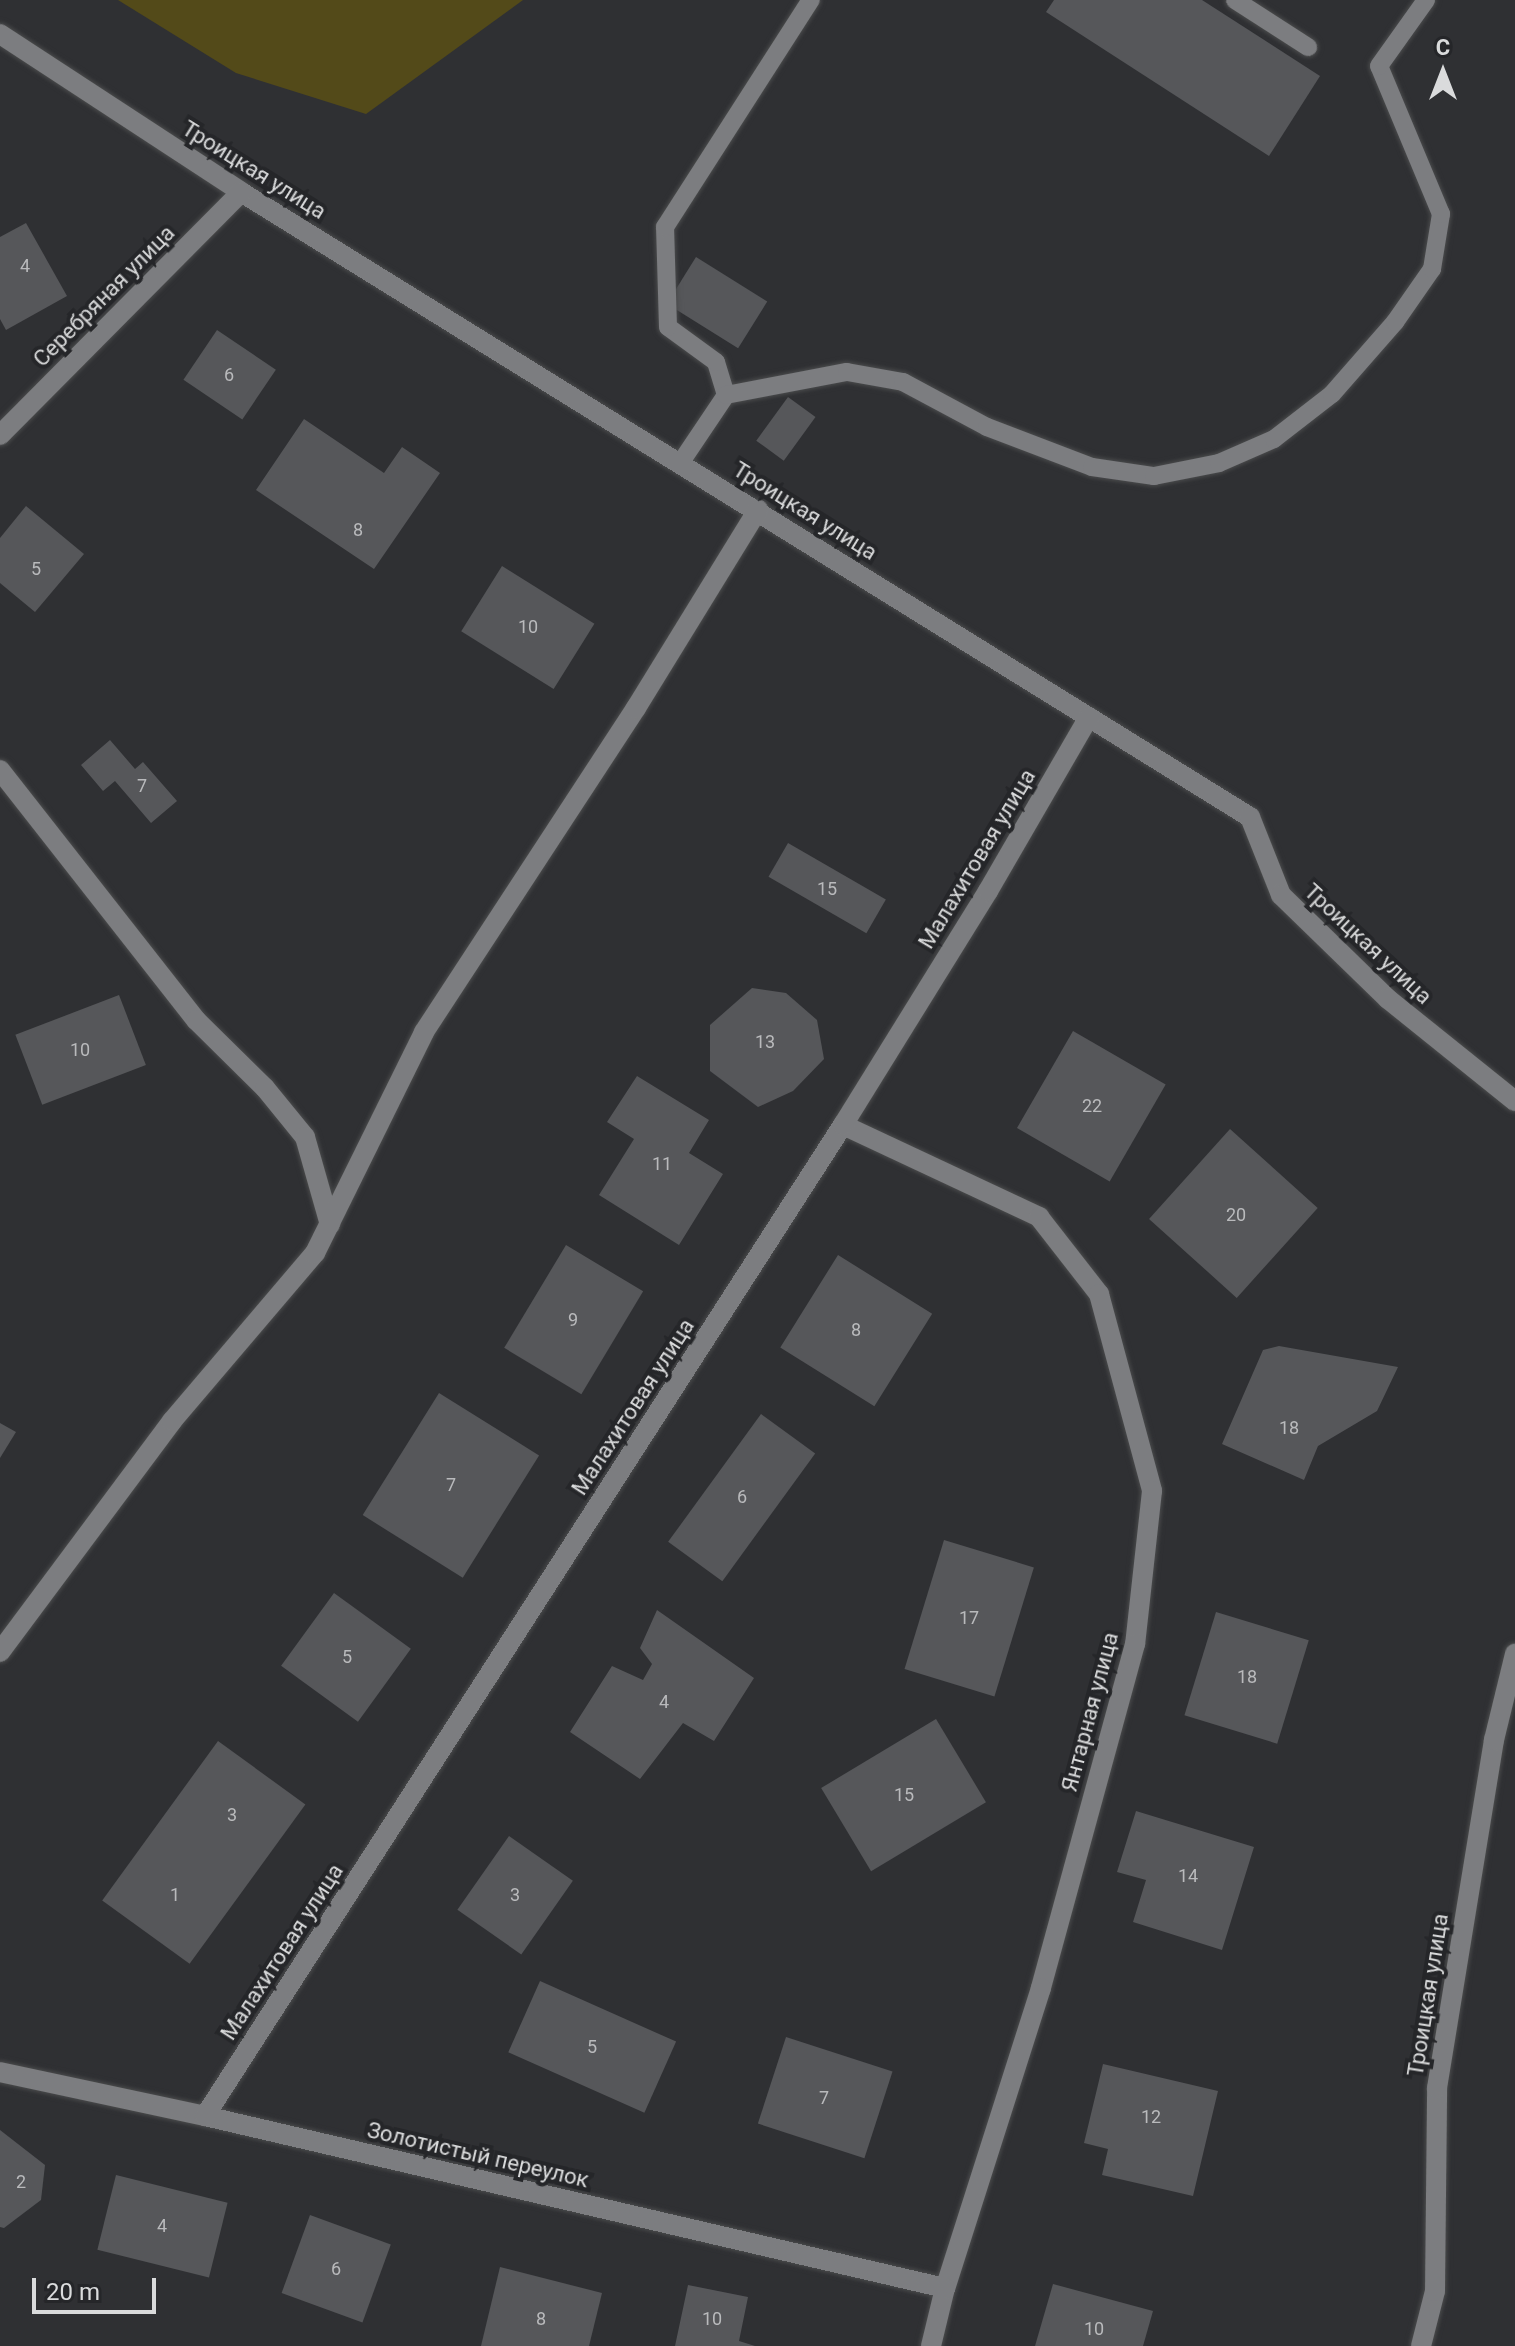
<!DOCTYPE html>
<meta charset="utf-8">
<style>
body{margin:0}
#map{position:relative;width:1515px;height:2346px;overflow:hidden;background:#2f3033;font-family:Roboto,sans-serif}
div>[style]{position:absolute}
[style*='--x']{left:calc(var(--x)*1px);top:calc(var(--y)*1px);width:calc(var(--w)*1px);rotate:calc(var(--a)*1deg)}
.green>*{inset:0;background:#534a19}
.building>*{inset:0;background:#56575a;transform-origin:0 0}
.roads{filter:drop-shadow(0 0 2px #4a4b4c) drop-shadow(0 0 2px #4a4b4c)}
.service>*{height:18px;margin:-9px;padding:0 9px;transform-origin:9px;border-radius:9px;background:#7c7d80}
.minor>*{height:20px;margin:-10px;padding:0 10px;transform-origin:10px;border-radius:10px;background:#7c7d80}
span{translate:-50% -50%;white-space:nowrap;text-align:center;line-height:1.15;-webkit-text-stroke:8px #252629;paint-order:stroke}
.number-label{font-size:18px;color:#b9babc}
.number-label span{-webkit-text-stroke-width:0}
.street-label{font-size:22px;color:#dadbdc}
.north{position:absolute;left:1403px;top:32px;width:80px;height:80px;-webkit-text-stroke:6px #252629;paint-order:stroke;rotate:0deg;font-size:22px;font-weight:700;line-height:32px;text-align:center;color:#dadbdc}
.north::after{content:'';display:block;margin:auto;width:28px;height:36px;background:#dadbdc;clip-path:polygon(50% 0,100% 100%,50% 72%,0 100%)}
.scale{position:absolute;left:32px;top:2278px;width:124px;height:36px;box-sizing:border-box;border:4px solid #dadbdc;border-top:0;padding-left:10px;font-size:24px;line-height:28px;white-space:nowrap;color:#dadbdc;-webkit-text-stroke:6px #252629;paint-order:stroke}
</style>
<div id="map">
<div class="green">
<div style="clip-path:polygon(118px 0,523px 0,366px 114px,236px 73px)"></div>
</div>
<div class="building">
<div style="clip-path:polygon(1054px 0,1202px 0,1320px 76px,1269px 156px,1046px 12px)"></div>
<div style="clip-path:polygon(26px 223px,67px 296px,6px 330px,0 319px,0 237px)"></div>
<div style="left:696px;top:257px;width:84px;height:55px;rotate:32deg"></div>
<div style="left:217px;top:330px;width:71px;height:60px;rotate:34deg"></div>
<div style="left:788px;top:397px;width:34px;height:54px;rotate:36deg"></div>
<div style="clip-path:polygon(304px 419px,384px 473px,402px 447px,440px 473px,374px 569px,256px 490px)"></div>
<div style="clip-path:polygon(26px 506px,84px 554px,35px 612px,0 583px,0 538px)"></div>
<div style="left:502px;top:566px;width:109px;height:77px;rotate:32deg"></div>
<div style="clip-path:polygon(110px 740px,135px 769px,143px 762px,177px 801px,151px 823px,115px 781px,103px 791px,81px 765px)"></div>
<div style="left:788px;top:843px;width:113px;height:39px;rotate:30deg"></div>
<div style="clip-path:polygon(752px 988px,786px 993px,817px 1020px,824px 1059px,793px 1091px,758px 1107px,710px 1071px,710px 1025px)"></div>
<div style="left:119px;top:995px;width:75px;height:111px;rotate:69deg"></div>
<div style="left:1073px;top:1031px;width:107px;height:112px;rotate:30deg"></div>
<div style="clip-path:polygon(637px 1076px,709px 1120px,689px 1153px,723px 1174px,679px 1245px,599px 1195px,634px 1139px,607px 1122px)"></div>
<div style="left:1230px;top:1129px;width:118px;height:121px;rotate:42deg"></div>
<div style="left:566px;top:1245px;width:90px;height:120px;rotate:31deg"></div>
<div style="left:838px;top:1255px;width:111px;height:109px;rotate:32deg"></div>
<div style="clip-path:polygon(1279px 1346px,1398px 1367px,1377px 1411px,1318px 1446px,1304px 1480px,1222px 1444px,1263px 1350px)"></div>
<div style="left:439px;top:1393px;width:118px;height:144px;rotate:32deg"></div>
<div style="left:761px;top:1414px;width:67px;height:158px;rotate:36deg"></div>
<div style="clip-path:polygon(0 1423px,16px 1432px,0 1458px)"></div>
<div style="left:944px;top:1540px;width:94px;height:135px;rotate:17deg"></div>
<div style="left:334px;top:1593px;width:95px;height:90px;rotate:36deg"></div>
<div style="clip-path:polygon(657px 1610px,754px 1678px,714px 1741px,683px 1723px,640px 1779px,570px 1732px,612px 1666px,643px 1680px,652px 1664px,640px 1648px)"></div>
<div style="left:1216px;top:1612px;width:97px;height:108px;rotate:17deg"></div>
<div style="left:936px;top:1719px;width:97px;height:134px;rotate:59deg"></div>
<div style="left:218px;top:1741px;width:108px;height:197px;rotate:36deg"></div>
<div style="clip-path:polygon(1136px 1811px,1254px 1847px,1222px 1950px,1133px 1922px,1146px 1880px,1117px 1872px)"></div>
<div style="left:509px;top:1836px;width:78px;height:90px;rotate:35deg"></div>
<div style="left:540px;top:1981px;width:149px;height:78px;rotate:24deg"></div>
<div style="left:786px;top:2037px;width:112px;height:91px;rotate:18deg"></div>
<div style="clip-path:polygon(1103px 2064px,1218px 2091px,1193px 2196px,1102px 2175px,1108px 2149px,1084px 2143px)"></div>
<div style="clip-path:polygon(0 2130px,45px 2165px,41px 2200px,4px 2228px,0 2227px)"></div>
<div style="left:116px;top:2175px;width:115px;height:77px;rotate:14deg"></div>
<div style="left:310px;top:2215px;width:86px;height:83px;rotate:20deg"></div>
<div style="clip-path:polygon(500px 2267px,602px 2293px,589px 2346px,481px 2346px)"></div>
<div style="clip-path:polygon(1053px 2284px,1153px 2311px,1143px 2346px,1035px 2346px)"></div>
<div style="clip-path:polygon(688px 2285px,748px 2297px,739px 2341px,755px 2346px,675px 2346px)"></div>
</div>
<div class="roads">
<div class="service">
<div style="--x:1235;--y:0;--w:87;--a:32.8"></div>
<div style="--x:726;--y:395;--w:34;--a:-107"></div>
<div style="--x:716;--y:362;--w:59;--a:-143.9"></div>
<div style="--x:668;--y:327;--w:100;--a:-91.7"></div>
<div style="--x:665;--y:227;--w:270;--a:-57.3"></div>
<div style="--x:681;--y:462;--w:81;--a:-56.1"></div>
<div style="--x:726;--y:395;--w:123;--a:-10.8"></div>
<div style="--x:847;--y:372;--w:57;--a:10.1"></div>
<div style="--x:903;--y:382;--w:95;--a:28.2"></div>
<div style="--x:987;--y:427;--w:112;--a:20.9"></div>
<div style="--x:1092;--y:467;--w:63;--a:8.3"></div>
<div style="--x:1154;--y:476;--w:66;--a:-11.3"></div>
<div style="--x:1219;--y:463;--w:60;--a:-23.6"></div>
<div style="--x:1274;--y:439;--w:73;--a:-37.8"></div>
<div style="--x:1332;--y:394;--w:96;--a:-48.8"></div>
<div style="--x:1395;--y:322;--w:65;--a:-55.1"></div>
<div style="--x:1432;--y:269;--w:56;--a:-80.7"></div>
<div style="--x:1441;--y:214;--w:160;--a:-112.7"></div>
<div style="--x:1379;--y:66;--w:81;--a:-54.5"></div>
</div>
<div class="minor">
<div style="--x:0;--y:34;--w:288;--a:33.2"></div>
<div style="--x:241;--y:192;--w:1187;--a:31.78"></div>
<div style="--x:1250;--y:817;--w:84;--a:68.3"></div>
<div style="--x:1281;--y:895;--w:149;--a:44.2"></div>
<div style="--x:1388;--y:999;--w:163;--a:38.8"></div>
<div style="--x:0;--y:435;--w:342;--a:-45.2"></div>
<div style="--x:0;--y:770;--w:318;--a:51.9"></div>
<div style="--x:196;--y:1020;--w:97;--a:44.6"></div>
<div style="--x:265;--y:1088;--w:63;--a:50.8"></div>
<div style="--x:305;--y:1137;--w:91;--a:74.1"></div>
<div style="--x:843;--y:1125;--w:217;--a:25.1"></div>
<div style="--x:1039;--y:1217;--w:98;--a:52.1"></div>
<div style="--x:1099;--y:1294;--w:204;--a:74.9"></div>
<div style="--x:1152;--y:1491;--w:154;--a:96.3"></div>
<div style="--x:1135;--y:1644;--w:357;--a:105.3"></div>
<div style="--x:1041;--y:1988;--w:315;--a:107.7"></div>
<div style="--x:945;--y:2288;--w:60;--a:103.6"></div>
<div style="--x:0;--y:1652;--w:288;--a:-53.3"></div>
<div style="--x:172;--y:1421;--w:221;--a:-49.6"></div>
<div style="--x:315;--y:1253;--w:246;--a:-63.7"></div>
<div style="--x:424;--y:1032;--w:387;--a:-56.8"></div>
<div style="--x:636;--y:708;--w:233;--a:-58.4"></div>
<div style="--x:0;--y:2072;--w:210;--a:12.1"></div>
<div style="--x:205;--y:2116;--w:760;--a:13.09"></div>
<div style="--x:205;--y:2116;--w:1179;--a:-57.23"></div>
<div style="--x:843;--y:1125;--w:275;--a:-58.2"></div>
<div style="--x:988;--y:891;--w:201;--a:-59.9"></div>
<div style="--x:1421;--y:2346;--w:57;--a:-75.7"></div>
<div style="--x:1435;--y:2291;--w:203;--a:-89.4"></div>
<div style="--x:1437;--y:2088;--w:353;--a:-80.7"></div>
<div style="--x:1494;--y:1740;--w:89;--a:-76.3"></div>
</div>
</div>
<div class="number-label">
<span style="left:25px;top:266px">4</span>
<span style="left:229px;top:375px">6</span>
<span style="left:358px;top:530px">8</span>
<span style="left:36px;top:569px">5</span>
<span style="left:528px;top:627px">10</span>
<span style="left:142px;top:786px">7</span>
<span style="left:827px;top:889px">15</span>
<span style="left:765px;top:1042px">13</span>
<span style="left:80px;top:1050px">10</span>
<span style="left:1092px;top:1106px">22</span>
<span style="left:662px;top:1164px">11</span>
<span style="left:1236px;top:1215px">20</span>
<span style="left:573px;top:1320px">9</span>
<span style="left:856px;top:1330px">8</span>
<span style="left:1289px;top:1428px">18</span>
<span style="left:451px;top:1485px">7</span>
<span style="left:742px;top:1497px">6</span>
<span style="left:969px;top:1618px">17</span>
<span style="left:347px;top:1657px">5</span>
<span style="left:1247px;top:1677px">18</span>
<span style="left:664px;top:1702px">4</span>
<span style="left:904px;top:1795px">15</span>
<span style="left:232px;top:1815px">3</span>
<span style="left:1188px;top:1876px">14</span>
<span style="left:175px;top:1895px">1</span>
<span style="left:515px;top:1895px">3</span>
<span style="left:592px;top:2047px">5</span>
<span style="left:824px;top:2098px">7</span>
<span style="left:1151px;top:2117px">12</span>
<span style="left:21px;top:2182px">2</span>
<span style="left:162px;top:2226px">4</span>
<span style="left:336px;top:2269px">6</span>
<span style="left:541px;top:2319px">8</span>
<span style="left:712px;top:2319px">10</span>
<span style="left:1094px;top:2329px">10</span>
</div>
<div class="street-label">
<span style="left:254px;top:170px;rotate:32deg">Троицкая улица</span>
<span style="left:104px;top:296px;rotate:-45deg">Серебряная улица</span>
<span style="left:805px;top:511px;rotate:32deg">Троицкая улица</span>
<span style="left:977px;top:859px;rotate:-59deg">Малахитовая улица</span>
<span style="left:1368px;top:944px;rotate:43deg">Троицкая улица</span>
<span style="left:633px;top:1407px;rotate:-57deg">Малахитовая улица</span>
<span style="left:1090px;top:1712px;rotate:-75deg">Янтарная улица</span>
<span style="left:282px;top:1952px;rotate:-57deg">Малахитовая улица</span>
<span style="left:1428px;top:1995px;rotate:-81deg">Троицкая улица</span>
<span style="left:478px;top:2155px;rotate:13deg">Золотистый переулок</span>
</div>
<div class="north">С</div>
<div class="scale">20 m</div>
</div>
